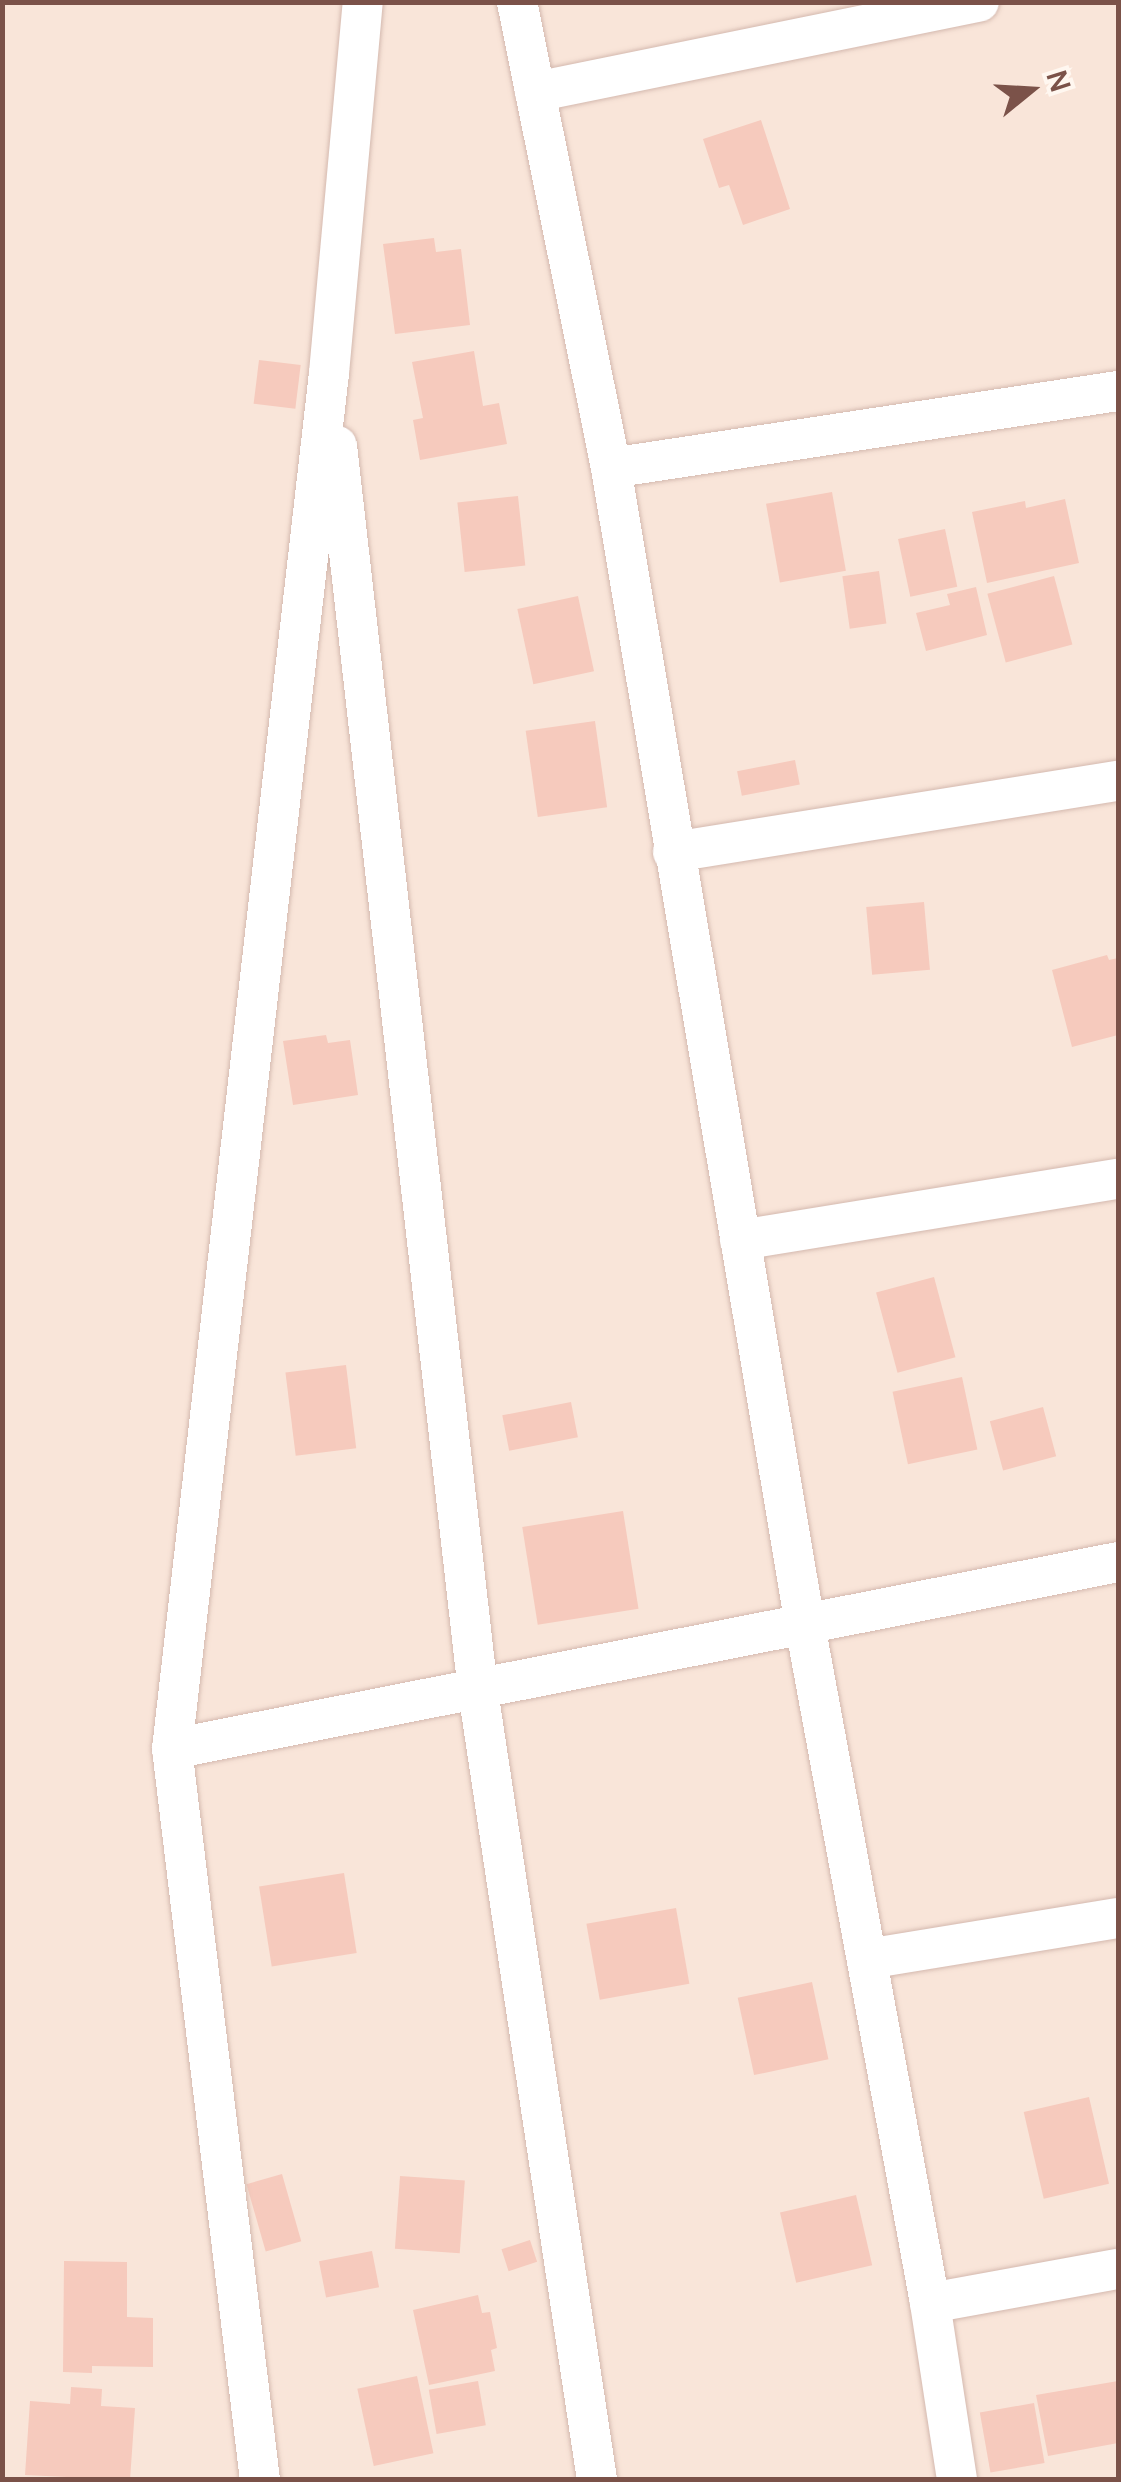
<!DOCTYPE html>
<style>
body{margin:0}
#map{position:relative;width:1121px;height:2482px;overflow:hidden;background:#fef2e8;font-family:Manrope,sans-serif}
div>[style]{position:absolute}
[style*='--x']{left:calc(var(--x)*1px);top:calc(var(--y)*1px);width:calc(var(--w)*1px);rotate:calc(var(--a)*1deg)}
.residential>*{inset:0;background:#f9e5d9;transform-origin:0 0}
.building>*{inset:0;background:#f6cabd;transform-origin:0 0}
.roads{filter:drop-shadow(0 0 2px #d4b9af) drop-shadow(0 0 2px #d4b9af)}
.minor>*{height:40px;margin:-20px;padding:0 20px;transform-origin:20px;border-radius:20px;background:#fff}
span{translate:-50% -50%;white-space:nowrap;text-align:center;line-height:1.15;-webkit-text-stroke:10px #fff7f0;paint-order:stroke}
.frame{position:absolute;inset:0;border:5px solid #7b5249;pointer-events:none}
.north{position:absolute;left:981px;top:40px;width:100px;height:100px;-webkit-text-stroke:8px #fff7f0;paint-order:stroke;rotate:72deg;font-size:28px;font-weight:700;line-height:40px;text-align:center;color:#7b5249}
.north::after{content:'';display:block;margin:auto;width:35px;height:45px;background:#7b5249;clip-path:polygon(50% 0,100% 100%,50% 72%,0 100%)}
</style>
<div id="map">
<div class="residential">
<div style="left:3px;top:3px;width:1115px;height:2476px"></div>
</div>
<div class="building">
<div style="clip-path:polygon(761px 120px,790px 209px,743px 225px,729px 185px,719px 188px,703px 139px)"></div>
<div style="clip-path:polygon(434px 238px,436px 252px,461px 249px,470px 325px,395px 334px,383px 244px)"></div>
<div style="clip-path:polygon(474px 351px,483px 406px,499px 403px,507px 444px,420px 460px,413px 420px,423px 418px,412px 362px)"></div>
<div style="left:259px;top:360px;width:42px;height:44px;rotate:7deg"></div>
<div style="left:832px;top:492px;width:80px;height:67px;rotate:80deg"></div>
<div style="left:518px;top:496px;width:70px;height:61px;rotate:84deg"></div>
<div style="clip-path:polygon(1065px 499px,1079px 563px,987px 583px,972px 512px,1025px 501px,1026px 508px)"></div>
<div style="left:945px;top:529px;width:59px;height:48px;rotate:78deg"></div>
<div style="left:879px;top:571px;width:53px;height:37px;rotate:82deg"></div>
<div style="left:1054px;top:576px;width:71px;height:69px;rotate:75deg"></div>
<div style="clip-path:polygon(976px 587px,987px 635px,926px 651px,916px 613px,950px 605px,947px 594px)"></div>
<div style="left:578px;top:596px;width:77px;height:62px;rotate:78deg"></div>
<div style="left:595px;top:721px;width:87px;height:70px;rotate:82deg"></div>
<div style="left:795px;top:760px;width:25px;height:59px;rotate:79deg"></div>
<div style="left:924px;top:902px;width:68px;height:58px;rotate:85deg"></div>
<div style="clip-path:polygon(1107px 955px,1109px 960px,1118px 958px,1118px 1035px,1072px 1047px,1052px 970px)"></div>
<div style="clip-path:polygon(326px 1035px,328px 1043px,350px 1040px,358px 1095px,293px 1105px,283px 1041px)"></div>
<div style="left:934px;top:1277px;width:83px;height:60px;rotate:75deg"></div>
<div style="left:346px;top:1365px;width:84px;height:61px;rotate:83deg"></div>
<div style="left:962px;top:1377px;width:74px;height:71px;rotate:78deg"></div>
<div style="left:571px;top:1402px;width:36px;height:70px;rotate:79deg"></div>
<div style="left:1043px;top:1407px;width:51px;height:55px;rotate:75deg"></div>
<div style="left:623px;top:1511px;width:99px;height:102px;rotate:81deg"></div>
<div style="left:344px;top:1873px;width:81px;height:86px;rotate:81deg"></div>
<div style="left:676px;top:1908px;width:77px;height:91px;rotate:80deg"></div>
<div style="left:812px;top:1982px;width:79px;height:76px;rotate:78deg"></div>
<div style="left:1089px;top:2097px;width:89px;height:67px;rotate:77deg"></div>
<div style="left:282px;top:2174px;width:70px;height:37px;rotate:74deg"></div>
<div style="left:400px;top:2176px;width:65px;height:73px;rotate:4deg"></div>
<div style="left:856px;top:2195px;width:72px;height:78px;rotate:77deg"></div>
<div style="left:530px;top:2240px;width:23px;height:30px;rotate:72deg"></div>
<div style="left:372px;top:2251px;width:37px;height:54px;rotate:79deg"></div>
<div style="clip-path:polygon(64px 2261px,127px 2262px,127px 2317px,153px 2318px,153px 2367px,92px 2366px,92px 2373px,63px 2372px)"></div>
<div style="clip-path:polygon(478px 2295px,482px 2313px,490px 2312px,497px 2348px,491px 2350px,495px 2371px,429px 2385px,413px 2310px)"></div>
<div style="left:417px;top:2376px;width:79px;height:61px;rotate:78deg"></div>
<div style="left:478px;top:2381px;width:45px;height:50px;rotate:80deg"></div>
<div style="clip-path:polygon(1118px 2381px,1118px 2443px,1048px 2456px,1036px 2395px)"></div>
<div style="clip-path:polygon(71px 2387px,102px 2389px,101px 2406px,135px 2408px,130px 2480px,25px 2475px,30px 2401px,70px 2404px)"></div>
<div style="left:1034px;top:2403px;width:61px;height:55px;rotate:80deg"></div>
</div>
<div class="roads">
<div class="minor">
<div style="--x:517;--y:2;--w:475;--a:78.6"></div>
<div style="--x:611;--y:468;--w:1173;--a:80.48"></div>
<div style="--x:805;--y:1625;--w:689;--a:79.55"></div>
<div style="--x:930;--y:2303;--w:179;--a:81.3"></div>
<div style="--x:535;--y:92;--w:453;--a:-11.5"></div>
<div style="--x:337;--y:446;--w:1253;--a:83.54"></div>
<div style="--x:478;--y:1691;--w:798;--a:81.42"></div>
<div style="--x:611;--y:468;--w:513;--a:-8.64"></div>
<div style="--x:673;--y:852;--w:451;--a:-9.1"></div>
<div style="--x:740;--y:1240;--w:383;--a:-9.2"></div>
<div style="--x:172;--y:1749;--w:964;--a:-11.18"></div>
<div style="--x:867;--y:1959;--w:254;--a:-9.3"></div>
<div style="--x:930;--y:2303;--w:191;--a:-10.3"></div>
<div style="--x:260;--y:2480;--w:736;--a:-96.86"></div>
<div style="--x:172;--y:1749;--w:1385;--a:-83.49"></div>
<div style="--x:329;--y:373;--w:373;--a:-84.8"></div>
</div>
</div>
<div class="frame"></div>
<div class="north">N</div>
</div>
